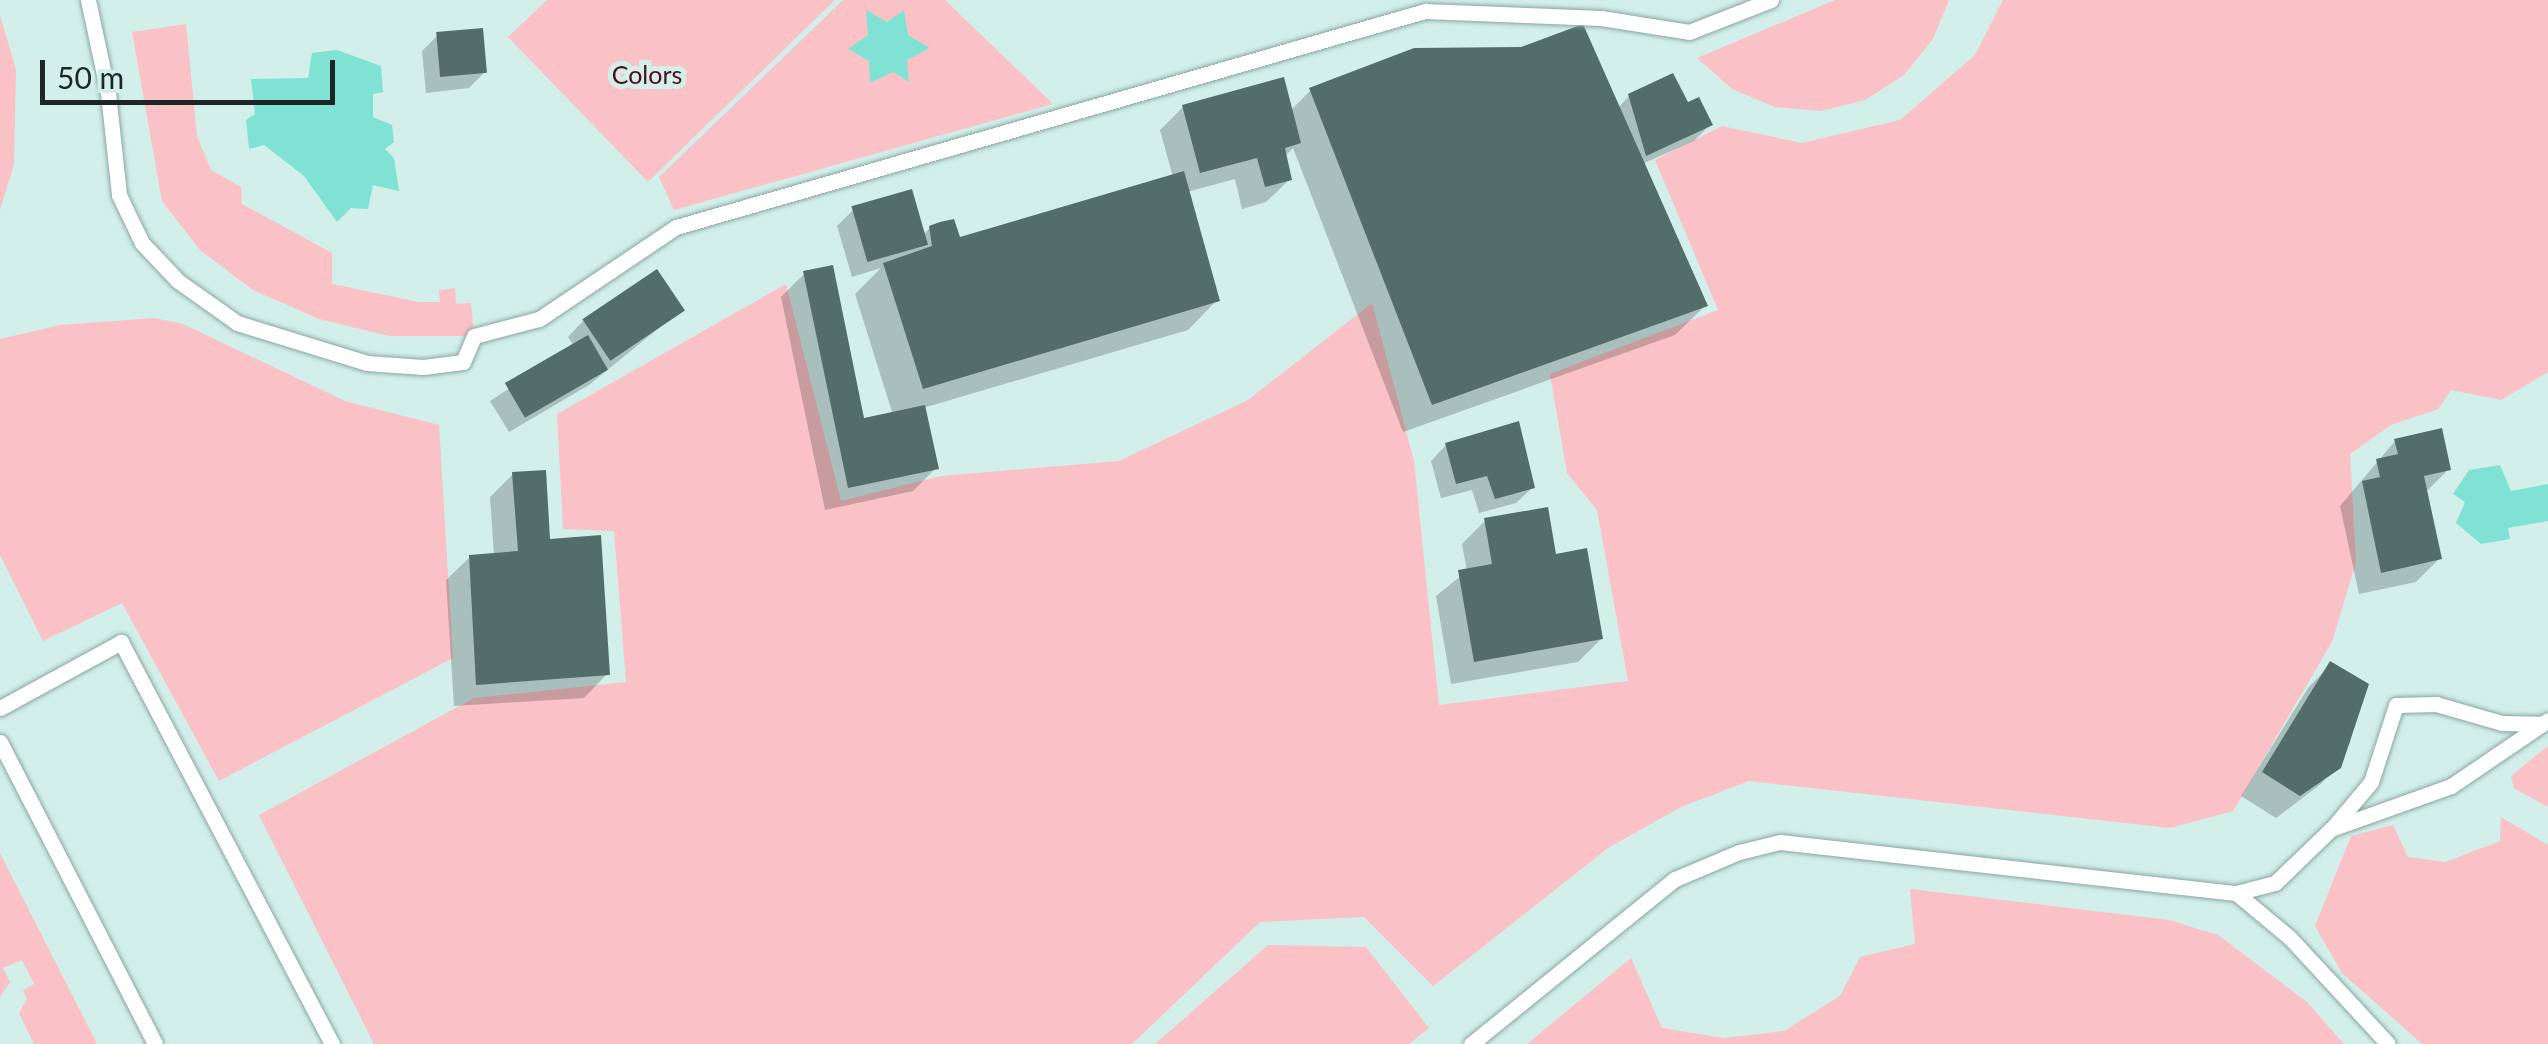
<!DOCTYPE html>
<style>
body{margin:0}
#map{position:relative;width:2548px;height:1044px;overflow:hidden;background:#d2efea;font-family:Lato,sans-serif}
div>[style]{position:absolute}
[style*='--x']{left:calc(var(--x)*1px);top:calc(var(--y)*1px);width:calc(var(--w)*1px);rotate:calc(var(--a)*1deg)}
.green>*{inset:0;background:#fac2c6}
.water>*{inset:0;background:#80e2d4}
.shadow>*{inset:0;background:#0003}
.building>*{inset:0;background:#536d69;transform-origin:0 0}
.roads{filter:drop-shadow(0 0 2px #8aa6a1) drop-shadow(0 0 2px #8aa6a1)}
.lane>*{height:15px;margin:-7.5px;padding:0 7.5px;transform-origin:7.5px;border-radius:7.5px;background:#fff}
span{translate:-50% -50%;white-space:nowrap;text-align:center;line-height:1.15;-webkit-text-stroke:10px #d2efea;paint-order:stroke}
.park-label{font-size:25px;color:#510b1c}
.scale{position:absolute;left:40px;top:60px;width:295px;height:45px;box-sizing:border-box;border:5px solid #1c2725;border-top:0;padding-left:12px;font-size:30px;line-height:35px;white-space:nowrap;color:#1c2725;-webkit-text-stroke:8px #d2efea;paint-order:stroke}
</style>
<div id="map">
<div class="green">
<div style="clip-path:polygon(547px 0,835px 0,648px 182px,508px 37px)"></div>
<div style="clip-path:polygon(843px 0,945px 0,1053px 104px,674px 210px,659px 177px)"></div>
<div style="clip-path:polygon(1835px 0,1949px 0,1933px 39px,1904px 75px,1865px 100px,1821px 111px,1775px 107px,1732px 89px,1697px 58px)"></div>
<div style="clip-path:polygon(2003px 0,2548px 0,2548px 372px,2501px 400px,2451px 390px,2438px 409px,2391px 425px,2350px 454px,2356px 562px,2332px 642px,2233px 811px,2170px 828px,1749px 781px,1681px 807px,1608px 848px,1433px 986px,1364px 917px,1260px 922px,1132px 1044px,374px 1044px,259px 815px,474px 698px,626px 682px,614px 531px,563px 529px,557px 414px,786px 284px,841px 501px,941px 476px,1119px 461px,1248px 400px,1372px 303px,1414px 461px,1439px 705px,1628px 681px,1597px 510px,1567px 473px,1550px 374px,1718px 310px,1655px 160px,1722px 126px,1802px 143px,1900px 120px,1975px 55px)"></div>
<div style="clip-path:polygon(0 15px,16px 70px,14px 165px,0 210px)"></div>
<div style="clip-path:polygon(186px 24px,197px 136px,211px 170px,241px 187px,242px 204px,332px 253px,332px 284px,419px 302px,440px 302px,439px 290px,455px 288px,456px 304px,471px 303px,474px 336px,389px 336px,319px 319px,253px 290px,200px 250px,162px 201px,132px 32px)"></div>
<div style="clip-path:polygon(155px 318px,183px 324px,345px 401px,439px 425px,453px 658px,219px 781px,122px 603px,43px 641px,0 555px,0 339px,60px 325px)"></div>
<div style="clip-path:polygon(2548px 746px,2548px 807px,2514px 788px,2511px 776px)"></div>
<div style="clip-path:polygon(2501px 817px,2548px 845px,2548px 1044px,2422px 1044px,2342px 973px,2315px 926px,2351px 836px,2393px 825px,2408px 857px,2445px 862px,2500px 841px)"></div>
<div style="clip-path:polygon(0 853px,97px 1044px,34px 1044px,19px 1013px,27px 999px,23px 990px,34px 984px,22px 960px,3px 968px,10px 982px,0 997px)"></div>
<div style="clip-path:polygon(1910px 889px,2169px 920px,2218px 935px,2307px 1002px,2344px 1044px,1527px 1044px,1631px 958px,1662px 1028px,1724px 1038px,1784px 1031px,1840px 996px,1860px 957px,1915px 944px)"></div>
<div style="clip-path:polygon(1268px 945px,1366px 947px,1429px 1028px,1409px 1044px,1155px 1044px)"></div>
</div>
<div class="water">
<div style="clip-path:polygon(866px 10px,887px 22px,904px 10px,908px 35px,930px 48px,907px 60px,909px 82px,893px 72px,870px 83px,869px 61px,848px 49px,868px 35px)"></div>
<div style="clip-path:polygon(337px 50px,381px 66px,383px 92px,373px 94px,373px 117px,392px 125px,394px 142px,385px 149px,394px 158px,399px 191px,373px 185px,368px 209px,351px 208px,337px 222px,304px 176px,264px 145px,249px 149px,246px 120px,255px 114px,251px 79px,308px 78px,312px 53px)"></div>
<div style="clip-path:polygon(2500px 465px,2511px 491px,2548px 484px,2548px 521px,2508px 528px,2510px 539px,2481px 544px,2456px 523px,2465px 502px,2453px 494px,2469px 470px)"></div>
</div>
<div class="shadow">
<div style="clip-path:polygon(438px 35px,485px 72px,469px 88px,426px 93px,422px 51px)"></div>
<div style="clip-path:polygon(1311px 90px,1618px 108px,1629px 96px,1686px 106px,1710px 125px,1694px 141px,1642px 164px,1705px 306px,1675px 335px,1403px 432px,1293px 148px,1284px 157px,1290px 179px,1266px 202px,1242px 209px,1235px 179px,1187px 192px,1217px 300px,1188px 330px,923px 408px,936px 468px,913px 491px,825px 510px,781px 297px,804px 274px,862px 421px,893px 415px,855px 294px,881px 268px,852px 277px,837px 226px,853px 210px,923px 235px,930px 228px,959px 240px,1173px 177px,1160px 130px,1183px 107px,1290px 111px)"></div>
<div style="clip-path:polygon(681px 310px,589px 385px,509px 432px,490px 401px,574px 346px,568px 337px,583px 321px)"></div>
<div style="clip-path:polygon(2395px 441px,2449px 469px,2425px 493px,2439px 559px,2416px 582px,2359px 594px,2340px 506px)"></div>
<div style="clip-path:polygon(1446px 445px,1532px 488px,1516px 503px,1479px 513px,1472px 490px,1441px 498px,1431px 461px)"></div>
<div style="clip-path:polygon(513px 474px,607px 674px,584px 698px,454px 706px,446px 580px,470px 557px,494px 555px,490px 497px)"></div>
<div style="clip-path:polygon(1486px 520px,1554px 557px,1601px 639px,1578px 662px,1451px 684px,1436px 596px,1467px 571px,1462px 544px)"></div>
<div style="clip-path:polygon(2331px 664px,2357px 699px,2350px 743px,2322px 783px,2276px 818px,2241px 796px,2308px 688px)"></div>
</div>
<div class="building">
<div style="clip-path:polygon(1583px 24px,1708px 306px,1432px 405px,1309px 88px,1414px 48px,1521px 47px)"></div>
<div style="left:483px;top:28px;width:45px;height:47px;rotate:85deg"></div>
<div style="clip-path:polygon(1673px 73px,1688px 102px,1699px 97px,1713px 125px,1646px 156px,1628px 94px)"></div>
<div style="clip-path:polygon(1284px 77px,1301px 143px,1285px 148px,1292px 180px,1265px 187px,1257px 158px,1200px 173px,1182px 105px)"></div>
<div style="clip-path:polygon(1184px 171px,1220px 301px,923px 389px,883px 263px,932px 246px,929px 226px,940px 222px,954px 219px,960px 237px)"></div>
<div style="left:912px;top:189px;width:58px;height:63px;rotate:74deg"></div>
<div style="clip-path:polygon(833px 265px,864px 418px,925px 405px,939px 469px,848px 488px,803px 271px)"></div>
<div style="left:657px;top:269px;width:50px;height:90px;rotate:56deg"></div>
<div style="left:588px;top:335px;width:40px;height:96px;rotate:60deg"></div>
<div style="clip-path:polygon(1519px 421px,1535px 488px,1495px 499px,1487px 476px,1456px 484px,1445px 443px)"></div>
<div style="clip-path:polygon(2442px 428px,2451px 470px,2424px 476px,2442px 559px,2381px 573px,2362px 481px,2380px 477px,2376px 459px,2398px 454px,2394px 439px)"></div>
<div style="clip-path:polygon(546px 470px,550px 539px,601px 535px,610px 675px,476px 685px,469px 555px,518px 551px,512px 472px)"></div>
<div style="clip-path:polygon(1548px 507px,1556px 554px,1587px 548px,1603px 639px,1474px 662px,1458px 570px,1492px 564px,1484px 518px)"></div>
<div style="clip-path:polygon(2330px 661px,2369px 684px,2341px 768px,2300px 796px,2262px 772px)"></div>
</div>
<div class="roads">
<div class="lane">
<div style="--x:88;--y:0;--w:95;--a:77.9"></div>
<div style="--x:108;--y:93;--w:103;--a:83.8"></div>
<div style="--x:119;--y:195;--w:53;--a:64.4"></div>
<div style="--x:142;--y:243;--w:52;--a:46.5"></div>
<div style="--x:178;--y:281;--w:72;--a:35.4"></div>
<div style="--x:237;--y:323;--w:136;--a:17.1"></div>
<div style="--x:367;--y:363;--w:56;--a:4.1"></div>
<div style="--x:423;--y:367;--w:40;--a:-7.1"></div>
<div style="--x:463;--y:362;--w:28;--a:-67"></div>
<div style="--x:474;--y:336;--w:67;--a:-14.7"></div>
<div style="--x:539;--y:319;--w:165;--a:-33.9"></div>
<div style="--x:676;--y:227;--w:780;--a:-16.09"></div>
<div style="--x:1425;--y:11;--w:176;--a:2.3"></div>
<div style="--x:1601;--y:18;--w:89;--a:9"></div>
<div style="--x:1689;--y:32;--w:88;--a:-21.3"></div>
<div style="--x:0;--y:708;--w:138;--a:-28.6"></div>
<div style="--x:121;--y:642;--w:454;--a:62.3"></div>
<div style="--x:0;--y:742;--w:339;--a:62.8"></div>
<div style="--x:2334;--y:826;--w:57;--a:-49.9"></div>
<div style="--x:2371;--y:782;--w:81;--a:-72"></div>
<div style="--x:2396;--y:705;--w:40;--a:-1.4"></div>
<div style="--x:2436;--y:704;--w:69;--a:16.1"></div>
<div style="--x:2502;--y:723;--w:39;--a:1"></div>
<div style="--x:2236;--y:893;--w:70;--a:39.8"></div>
<div style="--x:2290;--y:938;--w:144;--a:47.2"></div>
<div style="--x:1471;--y:1044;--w:262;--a:-39"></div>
<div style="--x:1675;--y:879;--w:69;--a:-22.9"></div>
<div style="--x:1739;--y:852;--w:42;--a:-13.7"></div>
<div style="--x:1780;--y:842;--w:459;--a:6.4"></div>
<div style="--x:2236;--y:893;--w:40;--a:-14.4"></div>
<div style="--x:2275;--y:883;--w:78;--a:-44"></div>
<div style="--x:2331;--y:829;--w:127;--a:-19.7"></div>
<div style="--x:2451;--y:786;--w:117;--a:-34.2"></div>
</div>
</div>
<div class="park-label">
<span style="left:647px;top:74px">Colors</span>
</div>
<div class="scale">50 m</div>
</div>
